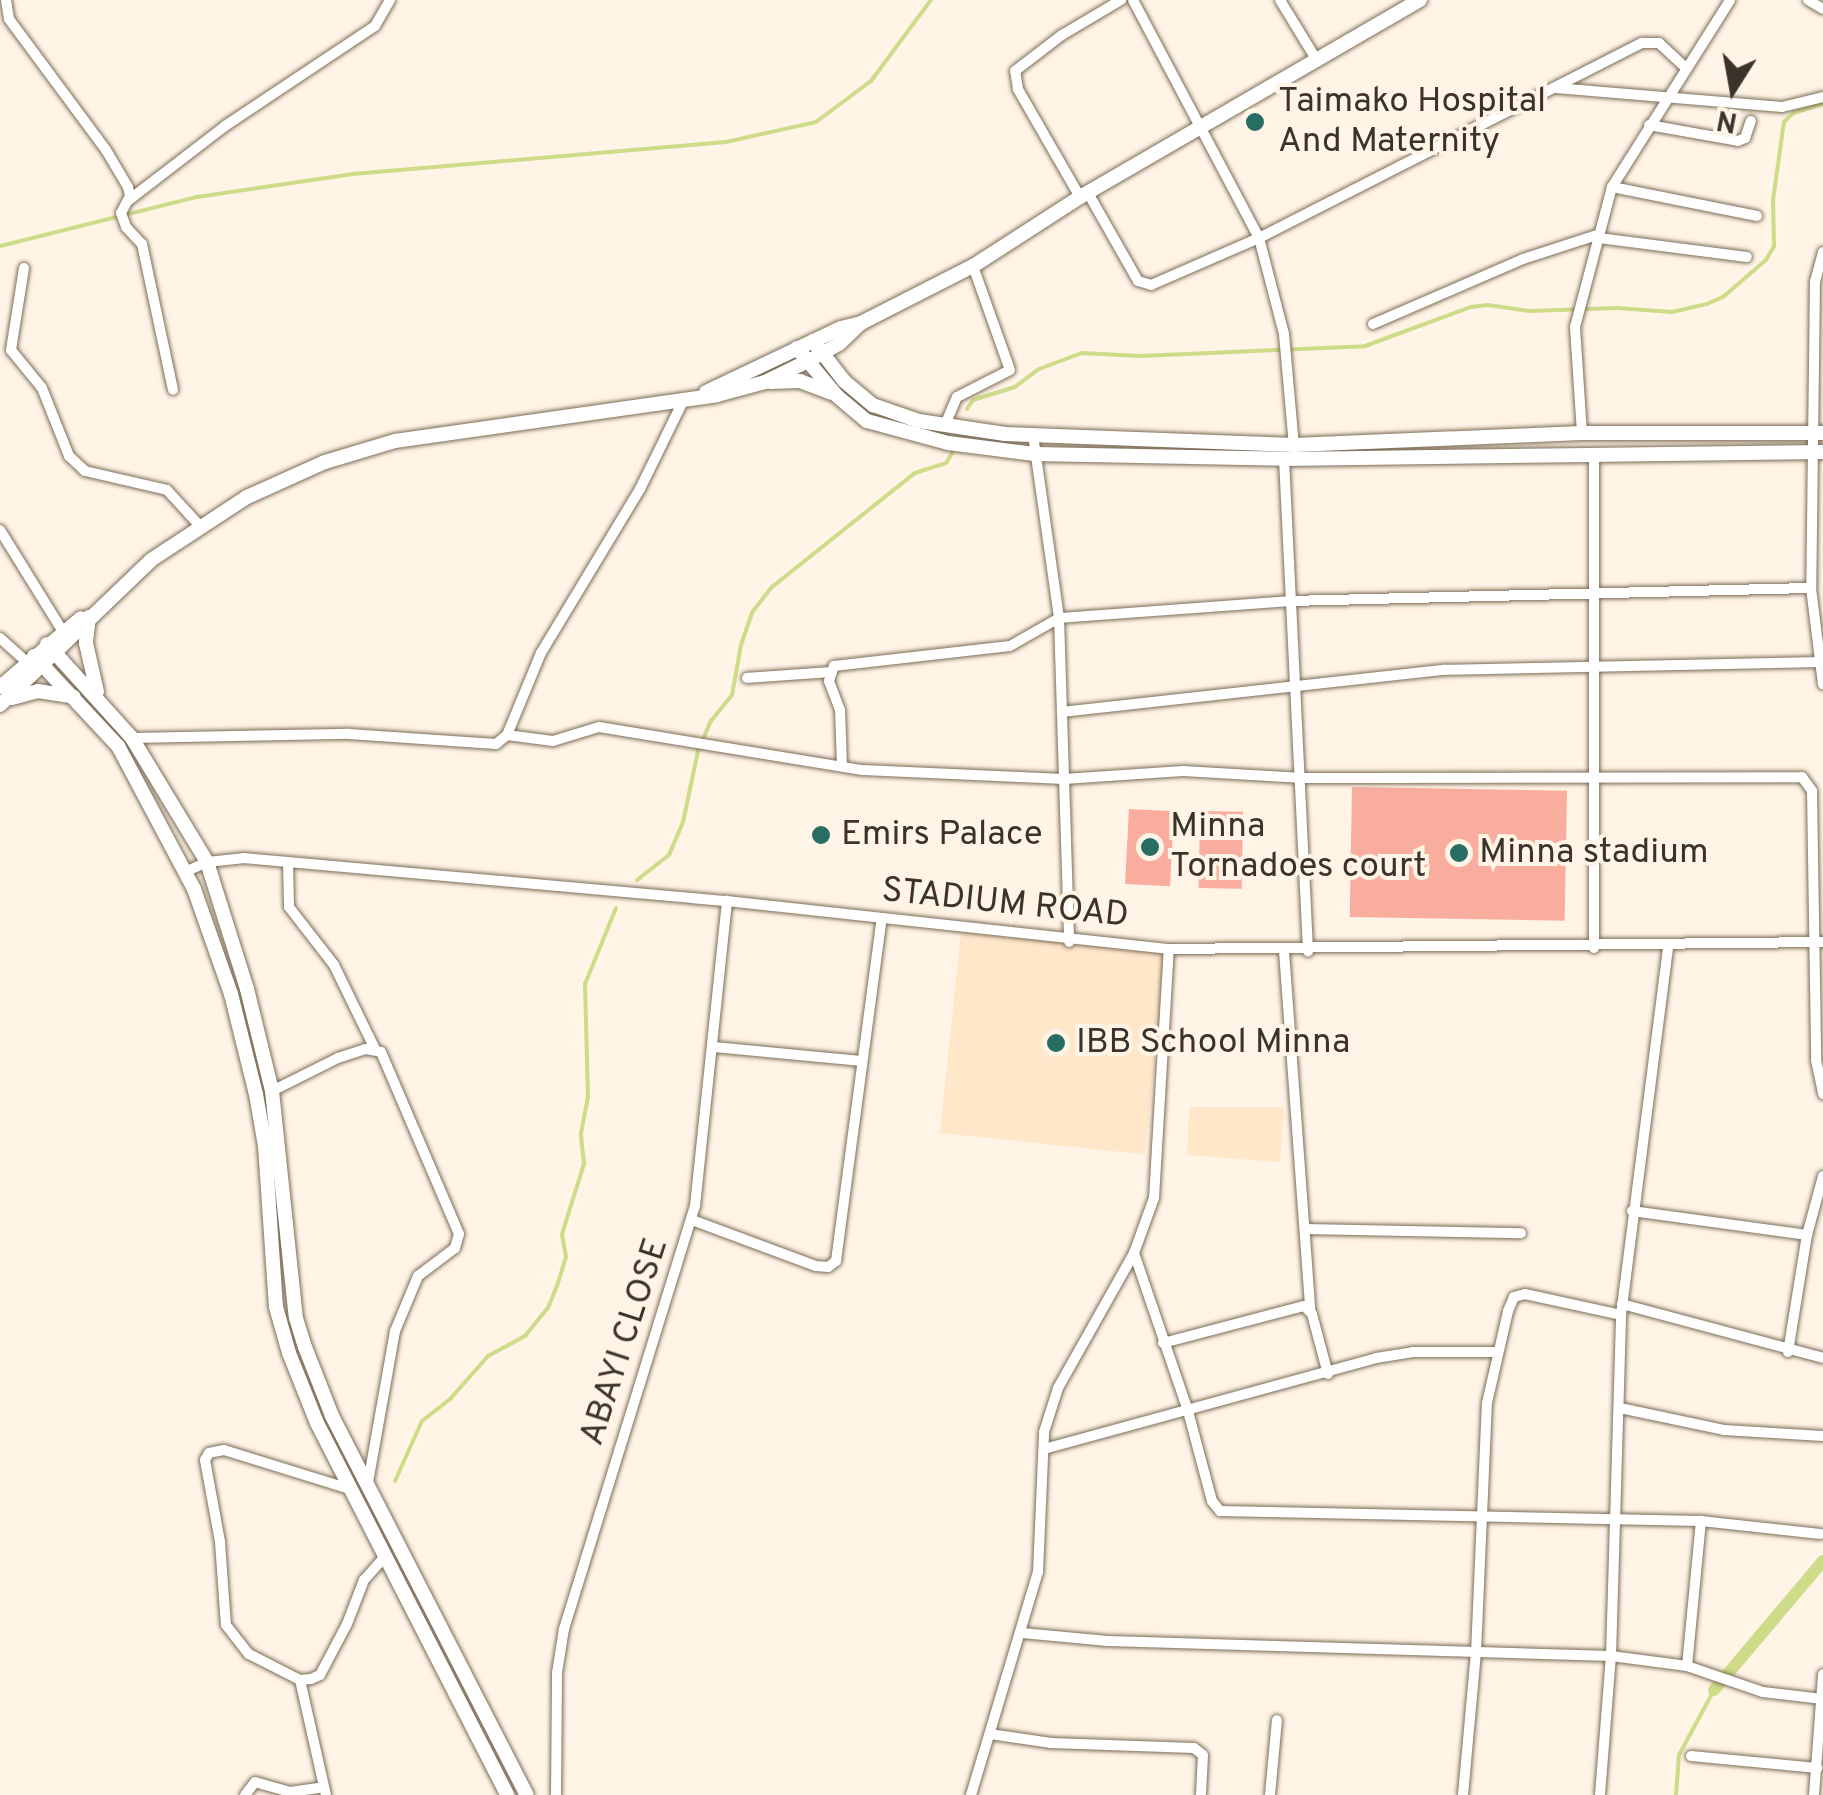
<!DOCTYPE html>
<style>
body{margin:0}
#map{position:relative;width:1823px;height:1795px;overflow:hidden;background:#fff4e6;font-family:Overpass,sans-serif}
div>[style]{position:absolute}
[style*='--x']{left:calc(var(--x)*1px);top:calc(var(--y)*1px);width:calc(var(--w)*1px);rotate:calc(var(--a)*1deg)}
.built>*{inset:0;background:#ffe7ca;transform-origin:0 0}
.green>*{inset:0;background:#f8ad9f;transform-origin:0 0}
.stream>*{height:4px;margin:-2px;padding:0 2px;transform-origin:2px;border-radius:2px;background:#cedc89}
.canal>*{height:12px;margin:-6px;padding:0 6px;transform-origin:6px;border-radius:6px;background:#cedc89}
.roads{filter:drop-shadow(0 0 2px #7c6c57) drop-shadow(0 0 2px #7c6c57)}
.street>*{height:10px;margin:-5px;padding:0 5px;transform-origin:5px;border-radius:5px;background:#fff}
.secondary>*{height:14px;margin:-7px;padding:0 7px;transform-origin:7px;border-radius:7px;background:#fff}
.dots>*{width:28px;height:28px;translate:-50% -50%;box-sizing:border-box;border:5px solid #fff4e6;border-radius:50%}
span{translate:-50% -50%;white-space:nowrap;text-align:center;line-height:1.15;-webkit-text-stroke:8px #fff4e6;paint-order:stroke}
.poi-label{font-size:35px;color:#3a332a}
.left{translate:0 -50%;text-align:left}
.street-label{font-size:35px;color:#3a332a}
.north{position:absolute;left:1683px;top:40px;width:100px;height:100px;-webkit-text-stroke:8px #fff4e6;paint-order:stroke;rotate:191deg;font-size:28px;font-weight:700;line-height:40px;text-align:center;color:#3a332a}
.north::after{content:'';display:block;margin:auto;width:35px;height:45px;background:#3a332a;clip-path:polygon(50% 0,100% 100%,50% 72%,0 100%)}
</style>
<div id="map">
<div class="built">
<div style="left:961px;top:932px;width:206px;height:202px;rotate:6deg"></div>
<div style="clip-path:polygon(1189px 1107px,1284px 1107px,1280px 1162px,1187px 1155px)"></div>
</div>
<div class="green">
<div style="left:1352px;top:787px;width:215px;height:130px;rotate:1deg"></div>
<div style="left:1129px;top:809px;width:45px;height:75px;rotate:3deg"></div>
<div style="left:1200px;top:811px;width:43px;height:77px;rotate:1deg"></div>
</div>
<div class="stream">
<div style="--x:0;--y:246;--w:203;--a:-14"></div>
<div style="--x:197;--y:197;--w:158;--a:-8.4"></div>
<div style="--x:353;--y:174;--w:374;--a:-4.9"></div>
<div style="--x:726;--y:142;--w:92;--a:-12.5"></div>
<div style="--x:816;--y:122;--w:69;--a:-36.7"></div>
<div style="--x:871;--y:81;--w:101;--a:-53.5"></div>
<div style="--x:967;--y:409;--w:11;--a:-56"></div>
<div style="--x:973;--y:400;--w:44;--a:-17.2"></div>
<div style="--x:1015;--y:387;--w:30;--a:-37"></div>
<div style="--x:1039;--y:369;--w:46;--a:-20.4"></div>
<div style="--x:1082;--y:353;--w:58;--a:3"></div>
<div style="--x:1140;--y:356;--w:225;--a:-2.5"></div>
<div style="--x:1365;--y:346;--w:113;--a:-20.2"></div>
<div style="--x:1471;--y:307;--w:17;--a:-7"></div>
<div style="--x:1488;--y:305;--w:41;--a:8.3"></div>
<div style="--x:1529;--y:311;--w:88;--a:-2"></div>
<div style="--x:1617;--y:308;--w:55;--a:4.2"></div>
<div style="--x:1672;--y:312;--w:36;--a:-13"></div>
<div style="--x:1707;--y:304;--w:17;--a:-24"></div>
<div style="--x:1723;--y:297;--w:57;--a:-40.7"></div>
<div style="--x:1766;--y:260;--w:16;--a:-60"></div>
<div style="--x:1774;--y:246;--w:46;--a:-91.2"></div>
<div style="--x:1773;--y:200;--w:79;--a:-82"></div>
<div style="--x:1784;--y:122;--w:13;--a:-45"></div>
<div style="--x:1793;--y:113;--w:31;--a:-17"></div>
<div style="--x:637;--y:880;--w:41;--a:-38"></div>
<div style="--x:669;--y:855;--w:36;--a:-67"></div>
<div style="--x:683;--y:822;--w:73;--a:-78.1"></div>
<div style="--x:698;--y:751;--w:33;--a:-67"></div>
<div style="--x:711;--y:721;--w:33;--a:-51"></div>
<div style="--x:732;--y:695;--w:51;--a:-79.8"></div>
<div style="--x:741;--y:645;--w:36;--a:-71"></div>
<div style="--x:753;--y:611;--w:31;--a:-52"></div>
<div style="--x:772;--y:587;--w:183;--a:-38.6"></div>
<div style="--x:915;--y:473;--w:33;--a:-18"></div>
<div style="--x:946;--y:463;--w:13;--a:-58"></div>
<div style="--x:395;--y:1481;--w:66;--a:-65.8"></div>
<div style="--x:422;--y:1421;--w:37;--a:-38"></div>
<div style="--x:451;--y:1398;--w:56;--a:-48.6"></div>
<div style="--x:488;--y:1356;--w:42;--a:-28.4"></div>
<div style="--x:525;--y:1336;--w:36;--a:-51"></div>
<div style="--x:548;--y:1308;--w:27;--a:-68"></div>
<div style="--x:558;--y:1283;--w:27;--a:-73"></div>
<div style="--x:566;--y:1257;--w:23;--a:-100"></div>
<div style="--x:562;--y:1234;--w:73;--a:-72.6"></div>
<div style="--x:584;--y:1164;--w:31;--a:-96"></div>
<div style="--x:581;--y:1133;--w:36;--a:-79"></div>
<div style="--x:588;--y:1098;--w:114;--a:-91.5"></div>
<div style="--x:585;--y:984;--w:82;--a:-67.8"></div>
<div style="--x:1676;--y:1795;--w:40;--a:-85.7"></div>
<div style="--x:1679;--y:1755;--w:74;--a:-61.7"></div>
</div>
<div class="canal">
<div style="--x:1714;--y:1690;--w:169;--a:-49.8"></div>
</div>
<div class="roads">
<div class="street">
<div style="--x:6;--y:0;--w:19;--a:81"></div>
<div style="--x:9;--y:19;--w:163;--a:53.5"></div>
<div style="--x:106;--y:150;--w:43;--a:59.3"></div>
<div style="--x:128;--y:187;--w:9;--a:77"></div>
<div style="--x:130;--y:196;--w:19;--a:118"></div>
<div style="--x:121;--y:213;--w:15;--a:70"></div>
<div style="--x:126;--y:227;--w:23;--a:47"></div>
<div style="--x:142;--y:244;--w:149;--a:78"></div>
<div style="--x:1133;--y:0;--w:269;--a:62.1"></div>
<div style="--x:1259;--y:238;--w:99;--a:75.4"></div>
<div style="--x:1284;--y:334;--w:111;--a:84.9"></div>
<div style="--x:1280;--y:0;--w:69;--a:58.6"></div>
<div style="--x:1808;--y:0;--w:17;--a:31"></div>
<div style="--x:1556;--y:88;--w:227;--a:4.8"></div>
<div style="--x:1782;--y:107;--w:42;--a:-13.7"></div>
<div style="--x:1649;--y:125;--w:90;--a:10.2"></div>
<div style="--x:1738;--y:141;--w:8;--a:-23"></div>
<div style="--x:1745;--y:138;--w:18;--a:-71"></div>
<div style="--x:1612;--y:187;--w:148;--a:11.3"></div>
<div style="--x:1088;--y:193;--w:101;--a:60.4"></div>
<div style="--x:1138;--y:281;--w:14;--a:17"></div>
<div style="--x:1151;--y:285;--w:118;--a:-23.5"></div>
<div style="--x:1259;--y:238;--w:430;--a:-27"></div>
<div style="--x:1642;--y:43;--w:17;--a:0"></div>
<div style="--x:1659;--y:43;--w:34;--a:43"></div>
<div style="--x:1080;--y:197;--w:125;--a:-119.9"></div>
<div style="--x:1018;--y:89;--w:18;--a:-99"></div>
<div style="--x:1015;--y:71;--w:59;--a:-37.5"></div>
<div style="--x:1062;--y:35;--w:69;--a:-30.7"></div>
<div style="--x:129;--y:200;--w:121;--a:-37.6"></div>
<div style="--x:225;--y:126;--w:180;--a:-33.7"></div>
<div style="--x:375;--y:26;--w:30;--a:-60"></div>
<div style="--x:1599;--y:238;--w:149;--a:7.3"></div>
<div style="--x:1823;--y:252;--w:30;--a:105"></div>
<div style="--x:1815;--y:281;--w:307;--a:90.7"></div>
<div style="--x:1811;--y:588;--w:97;--a:82.9"></div>
<div style="--x:24;--y:268;--w:83;--a:99"></div>
<div style="--x:11;--y:350;--w:49;--a:50.8"></div>
<div style="--x:42;--y:388;--w:73;--a:68.3"></div>
<div style="--x:69;--y:456;--w:22;--a:43"></div>
<div style="--x:85;--y:471;--w:84;--a:13"></div>
<div style="--x:167;--y:490;--w:47;--a:47.6"></div>
<div style="--x:1373;--y:324;--w:163;--a:-23.4"></div>
<div style="--x:1523;--y:259;--w:81;--a:-18"></div>
<div style="--x:945;--y:425;--w:30;--a:-67"></div>
<div style="--x:957;--y:397;--w:59;--a:-27"></div>
<div style="--x:1010;--y:370;--w:110;--a:-109.6"></div>
<div style="--x:1582;--y:433;--w:106;--a:-93.8"></div>
<div style="--x:1575;--y:327;--w:145;--a:-75.2"></div>
<div style="--x:1612;--y:187;--w:221;--a:-57.7"></div>
<div style="--x:1033;--y:435;--w:185;--a:81.9"></div>
<div style="--x:1059;--y:618;--w:324;--a:88.2"></div>
<div style="--x:1594;--y:455;--w:493;--a:90"></div>
<div style="--x:1284;--y:459;--w:493;--a:87.2"></div>
<div style="--x:0;--y:530;--w:118;--a:58.2"></div>
<div style="--x:0;--y:638;--w:36;--a:42"></div>
<div style="--x:747;--y:678;--w:83;--a:-4.1"></div>
<div style="--x:1062;--y:712;--w:384;--a:-6.3"></div>
<div style="--x:1444;--y:670;--w:373;--a:-1.2"></div>
<div style="--x:507;--y:735;--w:46;--a:7.4"></div>
<div style="--x:553;--y:741;--w:48;--a:-16.9"></div>
<div style="--x:599;--y:727;--w:267;--a:9.3"></div>
<div style="--x:863;--y:770;--w:201;--a:2.6"></div>
<div style="--x:1064;--y:779;--w:119;--a:-3.8"></div>
<div style="--x:1183;--y:771;--w:120;--a:3.3"></div>
<div style="--x:1303;--y:778;--w:499;--a:-0.1"></div>
<div style="--x:1802;--y:777;--w:17;--a:54"></div>
<div style="--x:1812;--y:791;--w:269;--a:89.1"></div>
<div style="--x:1816;--y:1060;--w:35;--a:78"></div>
<div style="--x:132;--y:738;--w:217;--a:-1.1"></div>
<div style="--x:349;--y:734;--w:147;--a:3.9"></div>
<div style="--x:496;--y:744;--w:14;--a:-39"></div>
<div style="--x:507;--y:735;--w:89;--a:-67.5"></div>
<div style="--x:541;--y:653;--w:192;--a:-58.9"></div>
<div style="--x:640;--y:489;--w:100;--a:-63.9"></div>
<div style="--x:842;--y:766;--w:56;--a:-92"></div>
<div style="--x:840;--y:710;--w:31;--a:-111"></div>
<div style="--x:829;--y:681;--w:16;--a:-72"></div>
<div style="--x:834;--y:666;--w:177;--a:-6.5"></div>
<div style="--x:1010;--y:646;--w:56;--a:-29.7"></div>
<div style="--x:1059;--y:618;--w:231;--a:-4.2"></div>
<div style="--x:1289;--y:601;--w:522;--a:-1.43"></div>
<div style="--x:288;--y:862;--w:45;--a:88.7"></div>
<div style="--x:289;--y:907;--w:73;--a:52.2"></div>
<div style="--x:334;--y:965;--w:93;--a:64"></div>
<div style="--x:187;--y:871;--w:22;--a:-24"></div>
<div style="--x:207;--y:862;--w:36;--a:-6"></div>
<div style="--x:243;--y:858;--w:486;--a:5.1"></div>
<div style="--x:727;--y:901;--w:445;--a:6.2"></div>
<div style="--x:1169;--y:949;--w:654;--a:-0.61"></div>
<div style="--x:1284;--y:951;--w:359;--a:85.8"></div>
<div style="--x:714;--y:1047;--w:148;--a:5.4"></div>
<div style="--x:272;--y:1091;--w:74;--a:-26.6"></div>
<div style="--x:338;--y:1058;--w:29;--a:-18"></div>
<div style="--x:366;--y:1049;--w:15;--a:11"></div>
<div style="--x:381;--y:1052;--w:198;--a:66.8"></div>
<div style="--x:459;--y:1234;--w:15;--a:106"></div>
<div style="--x:455;--y:1248;--w:46;--a:142.9"></div>
<div style="--x:418;--y:1276;--w:60;--a:112.7"></div>
<div style="--x:395;--y:1331;--w:153;--a:100.1"></div>
<div style="--x:1632;--y:1211;--w:177;--a:7.8"></div>
<div style="--x:692;--y:1220;--w:132;--a:20.4"></div>
<div style="--x:816;--y:1266;--w:12;--a:5"></div>
<div style="--x:828;--y:1267;--w:10;--a:-37"></div>
<div style="--x:836;--y:1261;--w:346;--a:-82.4"></div>
<div style="--x:1305;--y:1229;--w:216;--a:1.1"></div>
<div style="--x:1134;--y:1253;--w:167;--a:71.1"></div>
<div style="--x:1188;--y:1411;--w:93;--a:75.1"></div>
<div style="--x:1212;--y:1501;--w:13;--a:51"></div>
<div style="--x:1220;--y:1511;--w:481;--a:1.2"></div>
<div style="--x:1701;--y:1521;--w:120;--a:6.2"></div>
<div style="--x:1622;--y:1304;--w:208;--a:15"></div>
<div style="--x:1163;--y:1343;--w:146;--a:-14.7"></div>
<div style="--x:1304;--y:1306;--w:11;--a:45"></div>
<div style="--x:1312;--y:1314;--w:62;--a:75.1"></div>
<div style="--x:1788;--y:1352;--w:119;--a:-80.8"></div>
<div style="--x:1807;--y:1235;--w:61;--a:-74.8"></div>
<div style="--x:1620;--y:1408;--w:106;--a:11.9"></div>
<div style="--x:1724;--y:1430;--w:99;--a:3.5"></div>
<div style="--x:1044;--y:1449;--w:344;--a:-15.3"></div>
<div style="--x:1376;--y:1358;--w:36;--a:-9"></div>
<div style="--x:1412;--y:1352;--w:83;--a:0"></div>
<div style="--x:353;--y:1490;--w:135;--a:-162.8"></div>
<div style="--x:224;--y:1450;--w:15;--a:169"></div>
<div style="--x:209;--y:1453;--w:8;--a:120"></div>
<div style="--x:205;--y:1460;--w:83;--a:79.6"></div>
<div style="--x:220;--y:1542;--w:83;--a:85.9"></div>
<div style="--x:226;--y:1625;--w:37;--a:52"></div>
<div style="--x:249;--y:1654;--w:57;--a:27"></div>
<div style="--x:300;--y:1680;--w:11;--a:-5"></div>
<div style="--x:311;--y:1679;--w:10;--a:-24"></div>
<div style="--x:320;--y:1675;--w:58;--a:-62.1"></div>
<div style="--x:347;--y:1624;--w:47;--a:-68.9"></div>
<div style="--x:364;--y:1580;--w:31;--a:-48"></div>
<div style="--x:1022;--y:1633;--w:86;--a:5.3"></div>
<div style="--x:1108;--y:1641;--w:503;--a:1.71"></div>
<div style="--x:1611;--y:1656;--w:77;--a:7.5"></div>
<div style="--x:1687;--y:1666;--w:80;--a:18.9"></div>
<div style="--x:1763;--y:1692;--w:60;--a:6.7"></div>
<div style="--x:1687;--y:1666;--w:146;--a:-84.5"></div>
<div style="--x:300;--y:1680;--w:118;--a:77.3"></div>
<div style="--x:990;--y:1734;--w:62;--a:8.4"></div>
<div style="--x:1051;--y:1743;--w:143;--a:2"></div>
<div style="--x:1194;--y:1748;--w:11;--a:38"></div>
<div style="--x:1203;--y:1755;--w:40;--a:92.9"></div>
<div style="--x:1691;--y:1756;--w:127;--a:5.4"></div>
<div style="--x:245;--y:1795;--w:16;--a:-52"></div>
<div style="--x:255;--y:1782;--w:36;--a:16"></div>
<div style="--x:290;--y:1792;--w:34;--a:-8"></div>
<div style="--x:556;--y:1795;--w:122;--a:-89.5"></div>
<div style="--x:557;--y:1673;--w:45;--a:-81"></div>
<div style="--x:564;--y:1629;--w:443;--a:-72.8"></div>
<div style="--x:695;--y:1206;--w:307;--a:-84"></div>
<div style="--x:971;--y:1795;--w:233;--a:-73.3"></div>
<div style="--x:1038;--y:1572;--w:140;--a:-87.5"></div>
<div style="--x:1044;--y:1432;--w:46;--a:-72.3"></div>
<div style="--x:1058;--y:1388;--w:155;--a:-60.6"></div>
<div style="--x:1134;--y:1253;--w:59;--a:-70"></div>
<div style="--x:1154;--y:1198;--w:249;--a:-86.6"></div>
<div style="--x:1270;--y:1795;--w:75;--a:-84.7"></div>
<div style="--x:1463;--y:1795;--w:143;--a:-84.8"></div>
<div style="--x:1476;--y:1653;--w:250;--a:-87.5"></div>
<div style="--x:1487;--y:1403;--w:94;--a:-77.1"></div>
<div style="--x:1508;--y:1311;--w:15;--a:-67"></div>
<div style="--x:1514;--y:1297;--w:11;--a:-15"></div>
<div style="--x:1525;--y:1294;--w:98;--a:12.3"></div>
<div style="--x:1600;--y:1795;--w:139;--a:-85.5"></div>
<div style="--x:1611;--y:1656;--w:341;--a:-88.3"></div>
<div style="--x:1621;--y:1315;--w:372;--a:-82.7"></div>
<div style="--x:1814;--y:1795;--w:121;--a:-85.7"></div>
</div>
<div class="secondary">
<div style="--x:813;--y:341;--w:51;--a:52.2"></div>
<div style="--x:844;--y:381;--w:38;--a:40"></div>
<div style="--x:873;--y:405;--w:49;--a:19.2"></div>
<div style="--x:919;--y:421;--w:87;--a:8.6"></div>
<div style="--x:1005;--y:434;--w:289;--a:2.2"></div>
<div style="--x:1294;--y:445;--w:288;--a:-2.4"></div>
<div style="--x:1582;--y:433;--w:241;--a:0"></div>
<div style="--x:797;--y:348;--w:62;--a:50.2"></div>
<div style="--x:837;--y:396;--w:39;--a:40"></div>
<div style="--x:867;--y:421;--w:84;--a:15.2"></div>
<div style="--x:948;--y:443;--w:87;--a:7.3"></div>
<div style="--x:1034;--y:454;--w:250;--a:1.1"></div>
<div style="--x:1284;--y:459;--w:539;--a:-0.74"></div>
<div style="--x:770;--y:382;--w:30;--a:-2"></div>
<div style="--x:800;--y:381;--w:33;--a:21"></div>
<div style="--x:706;--y:392;--w:149;--a:-25.4"></div>
<div style="--x:841;--y:328;--w:21;--a:-14"></div>
<div style="--x:861;--y:323;--w:126;--a:-27"></div>
<div style="--x:973;--y:266;--w:127;--a:-32.8"></div>
<div style="--x:1080;--y:197;--w:393;--a:-30.1"></div>
<div style="--x:89;--y:617;--w:26;--a:97"></div>
<div style="--x:86;--y:643;--w:50;--a:77.3"></div>
<div style="--x:47;--y:644;--w:127;--a:47.9"></div>
<div style="--x:132;--y:738;--w:145;--a:58.8"></div>
<div style="--x:207;--y:862;--w:133;--a:72.5"></div>
<div style="--x:247;--y:989;--w:105;--a:76.2"></div>
<div style="--x:272;--y:1091;--w:228;--a:84"></div>
<div style="--x:296;--y:1318;--w:30;--a:73"></div>
<div style="--x:305;--y:1347;--w:74;--a:68.6"></div>
<div style="--x:332;--y:1416;--w:426;--a:62.8"></div>
<div style="--x:34;--y:656;--w:123;--a:47"></div>
<div style="--x:118;--y:746;--w:162;--a:62"></div>
<div style="--x:194;--y:889;--w:111;--a:70.6"></div>
<div style="--x:231;--y:994;--w:103;--a:76"></div>
<div style="--x:256;--y:1094;--w:53;--a:80.2"></div>
<div style="--x:265;--y:1146;--w:161;--a:86.1"></div>
<div style="--x:276;--y:1307;--w:48;--a:74.2"></div>
<div style="--x:289;--y:1353;--w:75;--a:68.2"></div>
<div style="--x:317;--y:1423;--w:418;--a:62.9"></div>
<div style="--x:0;--y:687;--w:106;--a:-40.4"></div>
<div style="--x:12;--y:698;--w:27;--a:-15"></div>
<div style="--x:38;--y:691;--w:36;--a:9"></div>
<div style="--x:0;--y:705;--w:209;--a:-43.8"></div>
<div style="--x:151;--y:560;--w:115;--a:-33.3"></div>
<div style="--x:247;--y:497;--w:85;--a:-24.2"></div>
<div style="--x:325;--y:462;--w:73;--a:-16.7"></div>
<div style="--x:395;--y:441;--w:325;--a:-8.1"></div>
<div style="--x:717;--y:395;--w:50;--a:-15.2"></div>
<div style="--x:765;--y:382;--w:50;--a:-26.1"></div>
<div style="--x:810;--y:360;--w:33;--a:-29"></div>
<div style="--x:839;--y:344;--w:30;--a:-44"></div>
</div>
</div>
<div class="dots">
<div style="left:1255px;top:122px;background:#276d63"></div>
<div style="left:821px;top:835px;background:#276d63"></div>
<div style="left:1150px;top:847px;background:#276d63"></div>
<div style="left:1459px;top:853px;background:#276d63"></div>
<div style="left:1056px;top:1043px;background:#276d63"></div>
</div>
<div class="poi-label">
<span class="left" style="left:1278px;top:122px">Taimako Hospital<br>And Maternity</span>
<span class="left" style="left:1170px;top:847px">Minna<br>Tornadoes court</span>
<span class="left" style="left:841px;top:835px">Emirs Palace</span>
<span class="left" style="left:1479px;top:853px">Minna stadium</span>
<span class="left" style="left:1076px;top:1043px">IBB School Minna</span>
</div>
<div class="street-label">
<span style="left:1005px;top:904px;rotate:6deg">STADIUM ROAD</span>
<span style="left:625px;top:1342px;rotate:-72deg">ABAYI CLOSE</span>
</div>
<div class="north">N</div>
</div>
